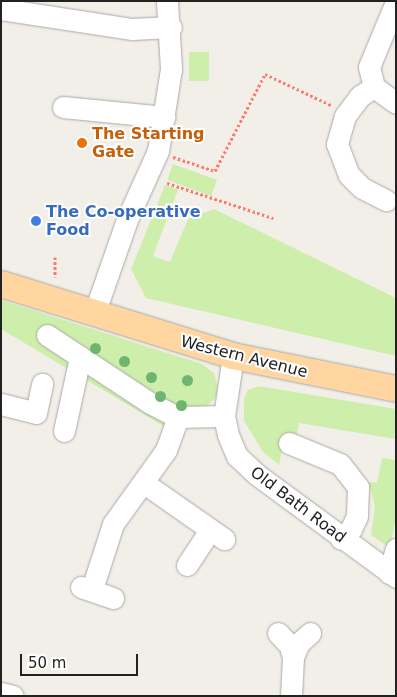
<!DOCTYPE html>
<style>
body{margin:0}
#map{position:relative;width:397px;height:697px;overflow:hidden;background:#f2efe8;font-family:"DejaVu Sans",sans-serif}
div>[style]{position:absolute}
[style*='--x']{left:calc(var(--x)*1px);top:calc(var(--y)*1px);width:calc(var(--w)*1px);rotate:calc(var(--a)*1deg)}
.grass>*{inset:0;background:#cdefab;transform-origin:0 0}
.path>*{height:3px;margin-top:-1.5px;transform-origin:0;background:repeating-linear-gradient(90deg,#ff7a6c 0 2.5px,transparent 0 5px)}
.roads{filter:drop-shadow(0 0 1px #a9a9a9) drop-shadow(0 0 1px #a9a9a9)}
.minor>*{height:21px;margin:-10.5px;padding:0 10.5px;transform-origin:10.5px;border-radius:10.5px;background:#fff}
.major>*{height:26px;margin:-13px;padding:0 13px;transform-origin:13px;border-radius:13px;background:#ffd5a0}
.trees>*{width:11px;height:11px;margin:-5.5px;border-radius:50%;background:#6fb570}
.dots>*{width:14px;height:14px;translate:-50% -50%;box-sizing:border-box;border:2px solid #fff;border-radius:50%}
span{translate:-50% -50%;white-space:nowrap;text-align:center;line-height:1.15;-webkit-text-stroke:4px #fff;paint-order:stroke}
.food-label{font-size:16px;color:#c56008;font-weight:700}
.left{translate:0 -50%;text-align:left}
.shop-label{font-size:16px;color:#366cbe;font-weight:700}
.street-label{font-size:16px;color:#222}
.frame{position:absolute;inset:0;border:2px solid #222;pointer-events:none}
.scale{position:absolute;left:20px;top:654px;width:118px;height:22px;box-sizing:border-box;border:2px solid #222;border-top:0;padding-left:6px;font-size:15px;line-height:18px;white-space:nowrap;color:#222;-webkit-text-stroke:4px #fff;paint-order:stroke}
</style>
<div id="map">
<div class="grass">
<div style="left:189px;top:52px;width:20px;height:29px"></div>
<div style="left:173px;top:164px;width:47px;height:17px;rotate:20deg"></div>
<div style="clip-path:polygon(165px 185px,178px 190px,153px 256px,170px 262px,188px 219px,214px 209px,396px 298px,396px 356px,146px 298px,131px 269px)"></div>
<div style="clip-path:polygon(1px 300px,202px 364px,214px 373px,218px 388px,216px 397px,201px 412px,165px 427px,1px 329px)"></div>
<div style="clip-path:polygon(258px 386px,396px 409px,396px 439px,299px 423px,296px 442px,284px 440px,279px 465px,263px 452px,244px 421px,244px 399px,248px 390px)"></div>
<div style="clip-path:polygon(382px 458px,396px 460px,396px 518px,390px 548px,371px 535px,375px 506px,368px 482px,377px 483px)"></div>
</div>
<div class="path">
<div style="--x:173;--y:157;--w:44;--a:18.4"></div>
<div style="--x:215;--y:171;--w:109;--a:-62.7"></div>
<div style="--x:265;--y:74;--w:73;--a:25.2"></div>
<div style="--x:167;--y:183;--w:112;--a:18.3"></div>
<div style="--x:55;--y:257;--w:20;--a:90"></div>
</div>
<div class="roads">
<div class="minor">
<div style="--x:396;--y:2;--w:70;--a:112.6"></div>
<div style="--x:369;--y:67;--w:21;--a:76"></div>
<div style="--x:374;--y:87;--w:27;--a:36"></div>
<div style="--x:1;--y:9;--w:133;--a:8.7"></div>
<div style="--x:132;--y:29;--w:39;--a:-3"></div>
<div style="--x:374;--y:87;--w:17;--a:147"></div>
<div style="--x:360;--y:96;--w:25;--a:127"></div>
<div style="--x:345;--y:116;--w:29;--a:106"></div>
<div style="--x:337;--y:144;--w:33;--a:69"></div>
<div style="--x:349;--y:175;--w:18;--a:45"></div>
<div style="--x:362;--y:188;--w:27;--a:27"></div>
<div style="--x:63;--y:107;--w:102;--a:5.6"></div>
<div style="--x:94;--y:314;--w:103;--a:-70.7"></div>
<div style="--x:128;--y:217;--w:72;--a:-65.6"></div>
<div style="--x:158;--y:151;--w:83;--a:-81"></div>
<div style="--x:171;--y:69;--w:68;--a:-93.4"></div>
<div style="--x:47;--y:335;--w:123;--a:33.4"></div>
<div style="--x:150;--y:403;--w:31;--a:27"></div>
<div style="--x:178;--y:417;--w:46;--a:-1.2"></div>
<div style="--x:233;--y:356;--w:61;--a:98.5"></div>
<div style="--x:224;--y:416;--w:19;--a:78"></div>
<div style="--x:228;--y:435;--w:23;--a:67"></div>
<div style="--x:237;--y:456;--w:26;--a:43"></div>
<div style="--x:256;--y:474;--w:174;--a:36.3"></div>
<div style="--x:1;--y:404;--w:36;--a:14"></div>
<div style="--x:36;--y:413;--w:30;--a:-78"></div>
<div style="--x:64;--y:431;--w:76;--a:-77.8"></div>
<div style="--x:289;--y:443;--w:55;--a:22.4"></div>
<div style="--x:340;--y:464;--w:29;--a:52"></div>
<div style="--x:358;--y:487;--w:29;--a:92"></div>
<div style="--x:357;--y:516;--w:14;--a:115"></div>
<div style="--x:351;--y:529;--w:14;--a:135"></div>
<div style="--x:144;--y:483;--w:98;--a:35"></div>
<div style="--x:187;--y:565;--w:42;--a:-56.7"></div>
<div style="--x:389;--y:573;--w:25;--a:-74"></div>
<div style="--x:81;--y:587;--w:34;--a:19"></div>
<div style="--x:92;--y:589;--w:68;--a:-72.1"></div>
<div style="--x:113;--y:524;--w:91;--a:-54.4"></div>
<div style="--x:166;--y:450;--w:35;--a:-70"></div>
<div style="--x:278;--y:633;--w:18;--a:47"></div>
<div style="--x:290;--y:646;--w:11;--a:75"></div>
<div style="--x:1;--y:693;--w:12;--a:14"></div>
<div style="--x:291;--y:696;--w:39;--a:-87"></div>
<div style="--x:293;--y:657;--w:15;--a:-67"></div>
<div style="--x:299;--y:643;--w:15;--a:-42"></div>
</div>
<div class="major">
<div style="--x:1;--y:284;--w:243;--a:17.2"></div>
<div style="--x:233;--y:356;--w:166;--a:11.4"></div>
</div>
</div>
<div class="trees">
<div style="left:95px;top:348px"></div>
<div style="left:124px;top:361px"></div>
<div style="left:151px;top:377px"></div>
<div style="left:187px;top:380px"></div>
<div style="left:160px;top:396px"></div>
<div style="left:181px;top:405px"></div>
</div>
<div class="dots">
<div style="left:82px;top:143px;background:#e8710a"></div>
<div style="left:36px;top:221px;background:#3f7fe0"></div>
</div>
<div class="food-label">
<span class="left" style="left:92px;top:143px">The Starting<br>Gate</span>
</div>
<div class="shop-label">
<span class="left" style="left:46px;top:221px">The Co-operative<br>Food</span>
</div>
<div class="street-label">
<span style="left:244px;top:357px;rotate:14deg">Western Avenue</span>
<span style="left:298px;top:505px;rotate:37deg">Old Bath Road</span>
</div>
<div class="frame"></div>
<div class="scale">50 m</div>
</div>
